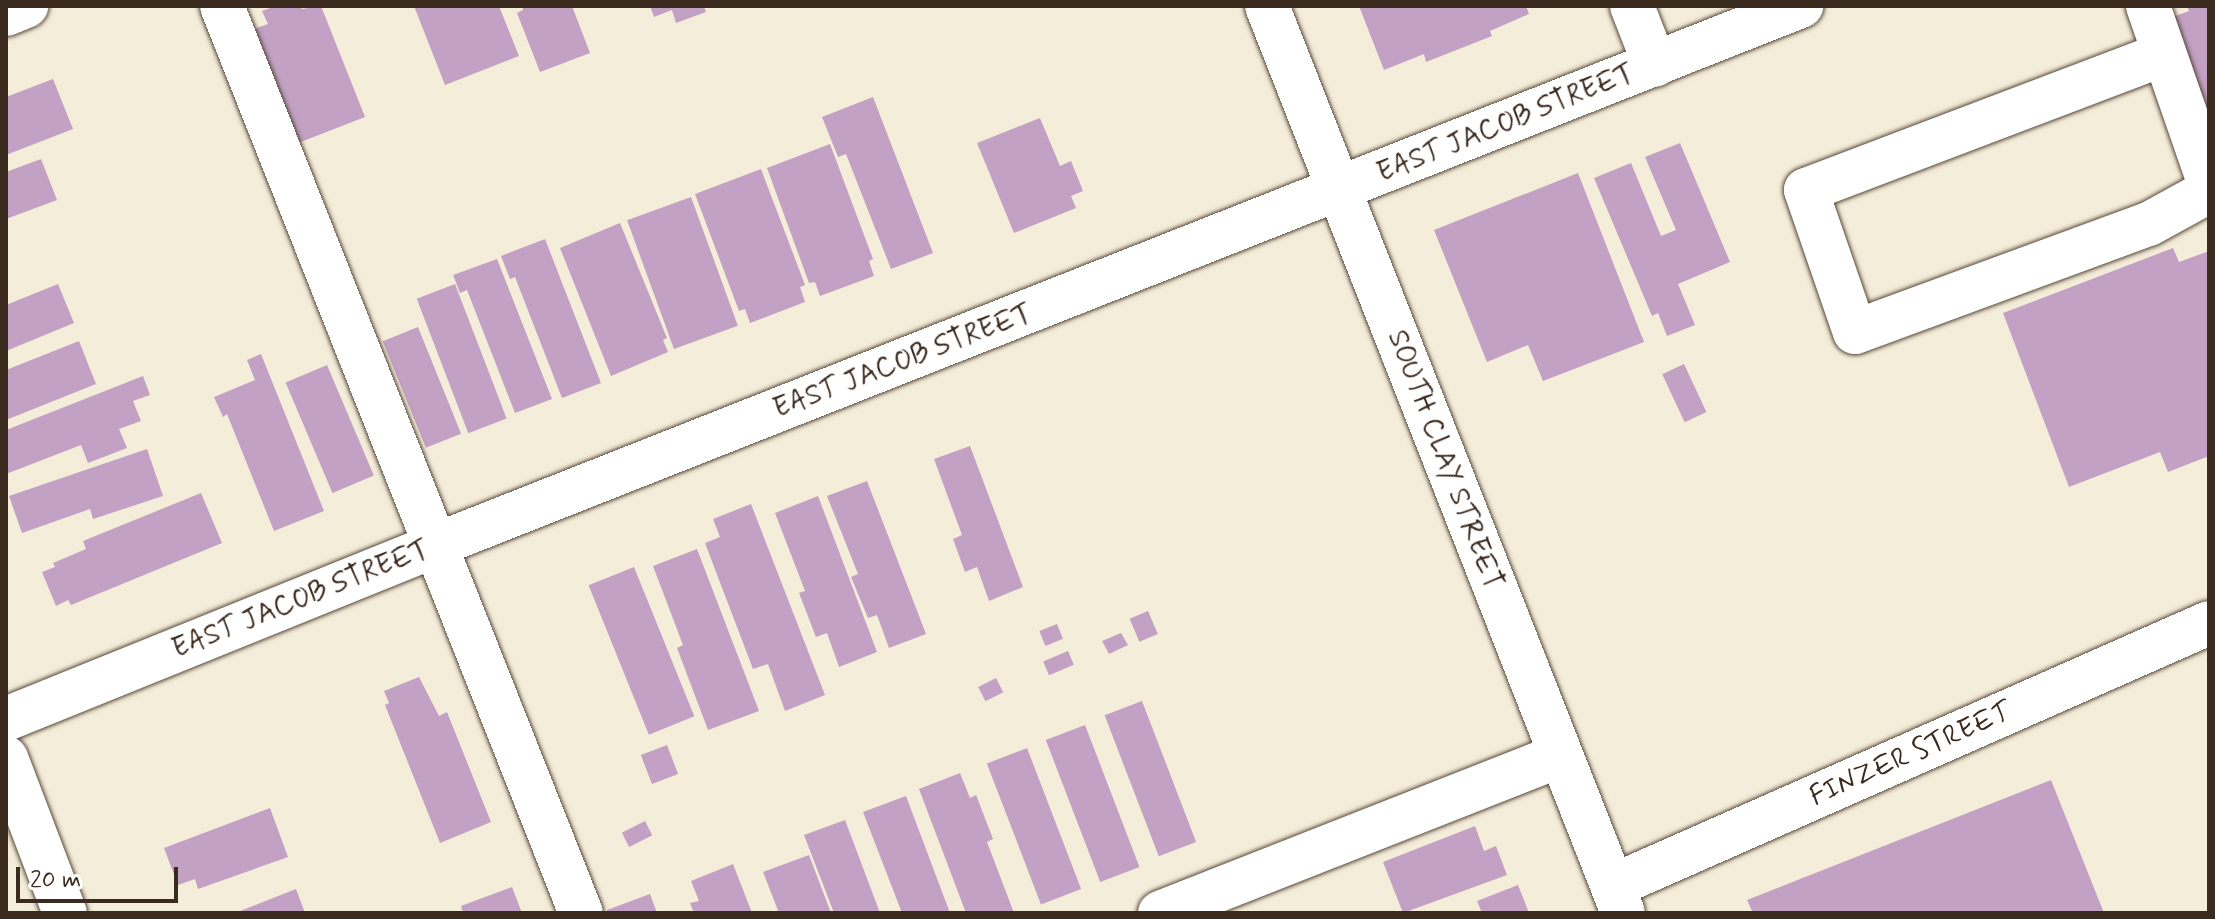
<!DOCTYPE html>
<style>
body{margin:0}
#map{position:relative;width:2215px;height:919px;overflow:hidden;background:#f4edd9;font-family:Mynerve,sans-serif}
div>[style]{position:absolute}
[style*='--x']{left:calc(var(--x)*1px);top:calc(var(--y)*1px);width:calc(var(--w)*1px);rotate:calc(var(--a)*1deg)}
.building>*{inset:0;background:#c3a1c4;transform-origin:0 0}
.roads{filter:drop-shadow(0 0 2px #57473a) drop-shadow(0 0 2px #57473a)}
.minor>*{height:44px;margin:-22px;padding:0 22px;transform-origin:22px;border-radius:22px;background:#fff}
.major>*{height:44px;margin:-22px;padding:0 22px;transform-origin:22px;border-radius:22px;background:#fff}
span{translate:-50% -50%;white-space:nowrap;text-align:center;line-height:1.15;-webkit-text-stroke:7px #fff;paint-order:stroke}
.street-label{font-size:28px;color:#3b2a1e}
.frame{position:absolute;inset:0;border:8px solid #3b2a1e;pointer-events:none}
.scale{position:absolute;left:16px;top:867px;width:162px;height:36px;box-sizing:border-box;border:4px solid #3b2a1e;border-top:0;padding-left:10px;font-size:24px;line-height:28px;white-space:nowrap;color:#3b2a1e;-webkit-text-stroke:6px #fff;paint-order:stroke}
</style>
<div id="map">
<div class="building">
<div style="clip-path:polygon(276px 6px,300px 6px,302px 9px,321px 6px,365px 117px,293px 145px,248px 31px,268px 24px,262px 11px)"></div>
<div style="clip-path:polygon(414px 6px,499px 6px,519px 56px,445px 85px)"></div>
<div style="clip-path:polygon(522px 6px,572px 6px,590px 53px,540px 72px,517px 13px,523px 10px)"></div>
<div style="clip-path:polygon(650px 6px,704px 6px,706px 12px,676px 23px,672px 10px,654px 17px)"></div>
<div style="clip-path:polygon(1359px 6px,1526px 6px,1529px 14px,1490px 31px,1492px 36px,1426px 62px,1424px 54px,1384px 70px)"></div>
<div style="clip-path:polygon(2187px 6px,2209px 6px,2209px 118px,2170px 18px,2189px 11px)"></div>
<div style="clip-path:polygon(53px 79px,73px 129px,6px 155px,6px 97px)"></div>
<div style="clip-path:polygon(873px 97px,933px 253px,891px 269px,846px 154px,838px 157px,822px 117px)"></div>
<div style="clip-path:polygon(1040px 118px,1060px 166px,1071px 161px,1083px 191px,1071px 196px,1076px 208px,1014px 233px,977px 143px)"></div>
<div style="clip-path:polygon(1680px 143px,1730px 262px,1678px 284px,1695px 325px,1667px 336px,1658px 313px,1652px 316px,1594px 178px,1631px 163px,1661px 236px,1676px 230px,1645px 157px)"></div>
<div style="clip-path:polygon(830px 144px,873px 259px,869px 261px,874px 276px,820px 296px,815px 282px,809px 283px,767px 168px)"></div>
<div style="clip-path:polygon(41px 159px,57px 200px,6px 219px,6px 172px)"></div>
<div style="clip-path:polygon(761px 169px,805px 285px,800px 287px,805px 302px,750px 323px,745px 309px,739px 311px,695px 194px)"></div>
<div style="clip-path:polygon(1578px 173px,1644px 342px,1543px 381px,1528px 345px,1487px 362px,1434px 230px)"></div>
<div style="left:691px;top:197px;width:137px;height:68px;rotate:70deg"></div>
<div style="clip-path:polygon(620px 223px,667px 338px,663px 340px,668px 352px,611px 376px,560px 248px)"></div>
<div style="clip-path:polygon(545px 239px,601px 383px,562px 398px,515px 277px,510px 279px,501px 256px)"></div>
<div style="clip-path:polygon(2173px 248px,2179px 262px,2209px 251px,2209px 456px,2168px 472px,2160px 452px,2069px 487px,2003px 313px)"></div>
<div style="clip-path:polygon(497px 259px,552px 399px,515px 413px,467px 290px,460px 293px,453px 275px)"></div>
<div style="clip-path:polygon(58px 284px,74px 323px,6px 351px,6px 305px)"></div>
<div style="left:455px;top:284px;width:144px;height:41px;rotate:69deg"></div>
<div style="left:418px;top:327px;width:115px;height:38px;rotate:68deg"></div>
<div style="clip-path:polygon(79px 341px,96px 384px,6px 420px,6px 370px)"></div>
<div style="clip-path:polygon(261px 354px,324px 511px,274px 531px,227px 414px,223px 417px,214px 397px,255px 380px,247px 360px)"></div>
<div style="left:1684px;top:364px;width:53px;height:24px;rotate:65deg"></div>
<div style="left:327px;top:365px;width:120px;height:45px;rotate:67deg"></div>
<div style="clip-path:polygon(143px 376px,150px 395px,133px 401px,141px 421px,119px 429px,127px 448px,88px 463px,81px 445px,6px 474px,6px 430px)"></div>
<div style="clip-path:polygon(970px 446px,1023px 587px,989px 601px,977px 567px,965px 572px,953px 539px,962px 535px,934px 459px)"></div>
<div style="clip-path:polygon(147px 449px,163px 496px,93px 519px,90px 509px,22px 533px,9px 496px)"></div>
<div style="clip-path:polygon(867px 481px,926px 634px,889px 648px,877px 615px,868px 618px,851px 577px,858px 574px,827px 496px)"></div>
<div style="clip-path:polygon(201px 493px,222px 543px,71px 605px,68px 600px,56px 606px,42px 572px,55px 567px,53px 563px,86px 549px,83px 541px)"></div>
<div style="clip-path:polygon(818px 496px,877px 652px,839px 667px,827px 633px,816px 637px,799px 593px,805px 591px,775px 513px)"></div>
<div style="clip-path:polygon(751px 504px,825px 695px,785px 711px,768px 664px,753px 669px,705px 543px,720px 537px,713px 519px)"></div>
<div style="clip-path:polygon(697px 549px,759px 711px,708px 730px,677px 648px,683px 645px,653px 566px)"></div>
<div style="left:634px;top:567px;width:161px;height:49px;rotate:68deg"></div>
<div style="left:1148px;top:611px;width:25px;height:20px;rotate:67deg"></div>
<div style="left:1057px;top:624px;width:16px;height:19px;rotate:68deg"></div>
<div style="clip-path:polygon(1121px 633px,1128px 645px,1109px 654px,1102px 641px)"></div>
<div style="left:1068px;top:651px;width:15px;height:27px;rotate:67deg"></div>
<div style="clip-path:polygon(419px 677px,439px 716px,447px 712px,491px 822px,440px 843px,385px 705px,389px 703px,384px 691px)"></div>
<div style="left:996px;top:678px;width:16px;height:20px;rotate:63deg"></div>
<div style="left:1142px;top:701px;width:151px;height:40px;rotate:69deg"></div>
<div style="left:1085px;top:725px;width:152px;height:42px;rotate:69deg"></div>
<div style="left:667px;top:745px;width:31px;height:28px;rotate:69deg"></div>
<div style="left:1027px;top:748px;width:151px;height:43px;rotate:69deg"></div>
<div style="clip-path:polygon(960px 773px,970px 798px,976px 795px,993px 839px,987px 842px,1014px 913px,966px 913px,919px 789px)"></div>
<div style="clip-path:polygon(2051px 780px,2104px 913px,1753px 913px,1747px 900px)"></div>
<div style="clip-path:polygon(906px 796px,950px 913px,902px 913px,863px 812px)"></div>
<div style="clip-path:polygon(270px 808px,288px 857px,198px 889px,195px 879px,178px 885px,164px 848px)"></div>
<div style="clip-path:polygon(845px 820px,880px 913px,834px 913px,804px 835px)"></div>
<div style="left:645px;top:821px;width:16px;height:26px;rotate:63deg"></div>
<div style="clip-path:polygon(1475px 826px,1484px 851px,1496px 846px,1507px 875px,1403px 913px,1383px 862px)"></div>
<div style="clip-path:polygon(809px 855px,831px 913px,779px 913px,763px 872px)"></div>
<div style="clip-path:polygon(733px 864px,752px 913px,694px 913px,690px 903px,699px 901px,691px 881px)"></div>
<div style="clip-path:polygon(1518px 885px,1529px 913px,1482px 913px,1477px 901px)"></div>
<div style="clip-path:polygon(512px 887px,522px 913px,463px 913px,461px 906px)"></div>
<div style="clip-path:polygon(296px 889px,305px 913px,235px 913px)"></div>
<div style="clip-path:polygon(650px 894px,657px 913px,608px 913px,607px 910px)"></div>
</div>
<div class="roads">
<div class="minor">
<div style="--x:222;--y:6;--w:975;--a:68.41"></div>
<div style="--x:1267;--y:6;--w:974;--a:68.57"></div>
<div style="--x:1632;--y:6;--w:63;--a:68.7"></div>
<div style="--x:2148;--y:6;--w:186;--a:70.9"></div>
<div style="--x:6;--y:14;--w:22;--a:-22"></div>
<div style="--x:2164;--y:54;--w:383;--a:159.2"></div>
<div style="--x:1806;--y:190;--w:150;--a:71"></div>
<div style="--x:1855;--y:332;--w:313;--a:-20.2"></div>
<div style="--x:2149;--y:224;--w:68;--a:-28.8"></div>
<div style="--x:6;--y:719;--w:464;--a:-22"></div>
<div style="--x:436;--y:545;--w:1468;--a:-21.55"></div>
<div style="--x:1613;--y:886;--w:651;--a:-23.81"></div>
<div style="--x:1160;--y:913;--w:429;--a:-21.5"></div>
</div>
<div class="major">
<div style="--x:6;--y:758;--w:166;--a:69.2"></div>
</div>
</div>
<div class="street-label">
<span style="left:1506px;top:124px;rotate:-22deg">EAST JACOB STREET</span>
<span style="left:903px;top:362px;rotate:-21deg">EAST JACOB STREET</span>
<span style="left:1444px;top:460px;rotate:69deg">SOUTH CLAY STREET</span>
<span style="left:301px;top:600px;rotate:-22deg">EAST JACOB STREET</span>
<span style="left:1911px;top:755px;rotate:-24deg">FINZER STREET</span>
</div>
<div class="frame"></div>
<div class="scale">20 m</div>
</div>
